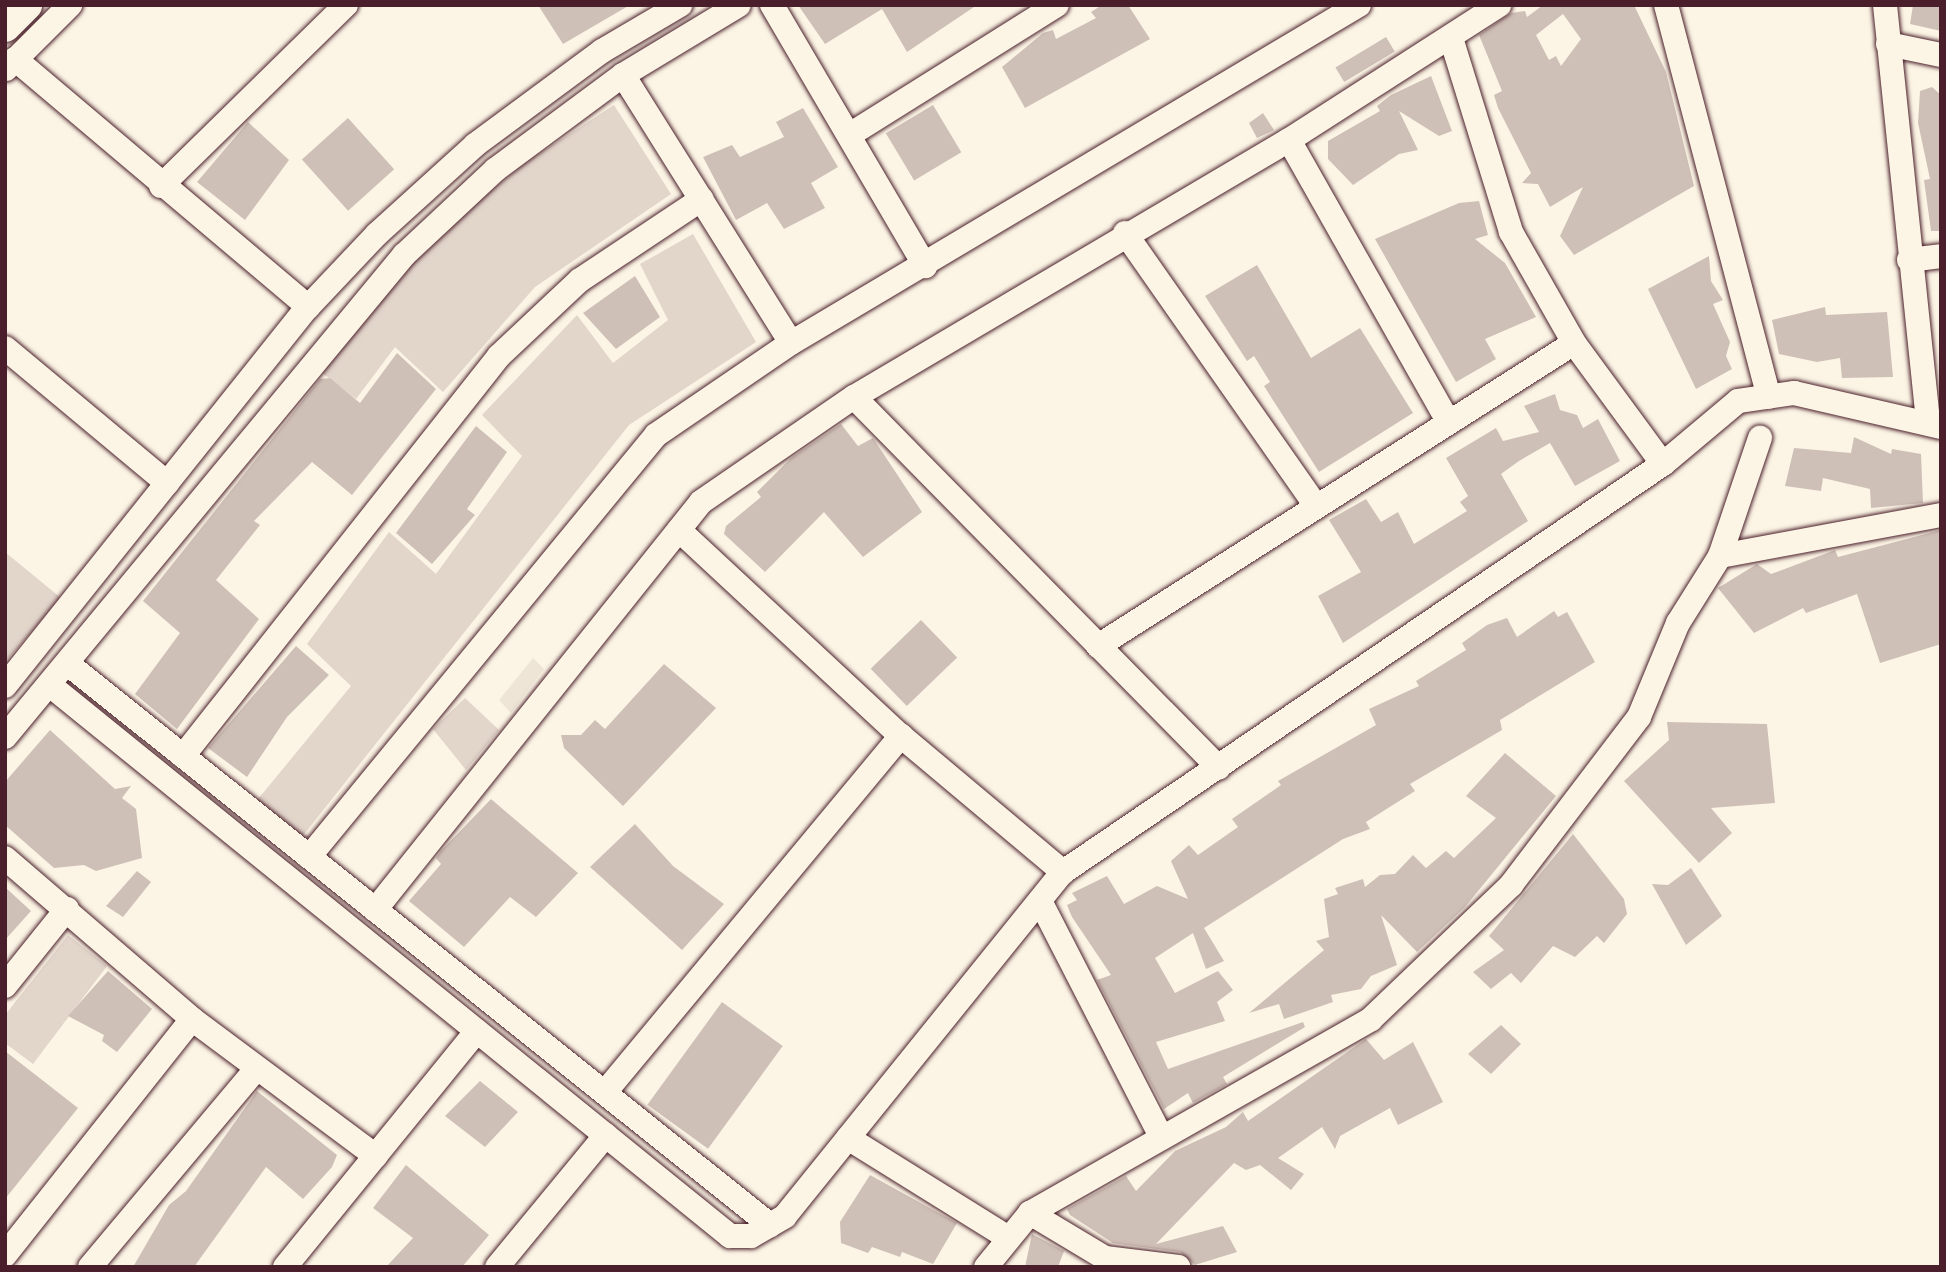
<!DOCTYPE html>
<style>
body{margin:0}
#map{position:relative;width:1946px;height:1272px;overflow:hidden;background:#fcf5e5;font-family:Mali,sans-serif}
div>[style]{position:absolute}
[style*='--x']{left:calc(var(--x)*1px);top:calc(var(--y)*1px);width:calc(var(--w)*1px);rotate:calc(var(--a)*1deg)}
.built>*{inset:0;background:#eee5d7}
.green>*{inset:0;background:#e2d5ca}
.building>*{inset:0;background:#cfc0b7;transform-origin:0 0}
.roads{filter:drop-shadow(0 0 2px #4a1f2b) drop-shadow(0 0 2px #4a1f2b)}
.minor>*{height:24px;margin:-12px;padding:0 12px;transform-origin:12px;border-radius:12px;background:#fcf5e5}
.major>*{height:32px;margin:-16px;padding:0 16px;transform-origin:16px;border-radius:16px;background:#fcf5e5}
span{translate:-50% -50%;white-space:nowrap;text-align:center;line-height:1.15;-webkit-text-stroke:6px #fcf5e5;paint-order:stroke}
.frame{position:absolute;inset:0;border:7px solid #4a1f2b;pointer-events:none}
</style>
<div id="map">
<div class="built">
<div style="clip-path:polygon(533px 658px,544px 669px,511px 713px,499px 700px)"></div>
</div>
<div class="green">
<div style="clip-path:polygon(614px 105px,671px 194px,535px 287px,443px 392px,395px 347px,356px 399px,317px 369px,443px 230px,525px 163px)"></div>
<div style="clip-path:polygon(693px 234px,756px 342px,629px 425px,301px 838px,254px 804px,351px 686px,307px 644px,389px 532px,436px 574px,522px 456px,482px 415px,577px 315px,613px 363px,668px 320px,640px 264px)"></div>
<div style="clip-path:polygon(5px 552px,61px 598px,5px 662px)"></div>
<div style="clip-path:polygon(465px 698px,499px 730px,466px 770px,433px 729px)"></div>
<div style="clip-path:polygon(68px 935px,107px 966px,33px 1064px,5px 1043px,5px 1015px)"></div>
</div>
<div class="building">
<div style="clip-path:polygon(538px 5px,630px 5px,563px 44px)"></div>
<div style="clip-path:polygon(798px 5px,977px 5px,907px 52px,882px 9px,825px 44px)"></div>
<div style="clip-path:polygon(1102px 5px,1128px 5px,1150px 39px,1025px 108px,1002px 67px,1043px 33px,1053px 30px,1056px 39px,1096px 18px,1091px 12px)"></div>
<div style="clip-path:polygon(evenodd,1543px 5px,1634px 5px,1666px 72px,1694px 186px,1574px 255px,1560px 236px,1583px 187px,1550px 207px,1538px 184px,1522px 183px,1531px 173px,1498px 108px,1494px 95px,1502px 91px,1479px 35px,1511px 13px,1525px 11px,1527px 17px,1543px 5px,1563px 14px,1581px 39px,1561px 66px,1556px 56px,1549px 60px,1536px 35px,1563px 14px)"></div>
<div style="clip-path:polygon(1913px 5px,1941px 5px,1941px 31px,1910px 24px)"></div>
<div style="left:1386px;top:37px;width:17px;height:59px;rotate:59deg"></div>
<div style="clip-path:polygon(1431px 76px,1452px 131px,1439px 136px,1399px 111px,1418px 150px,1399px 154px,1353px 185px,1328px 159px,1328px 141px,1380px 111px,1377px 106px,1391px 95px)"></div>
<div style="clip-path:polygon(1932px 87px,1941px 95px,1941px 231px,1931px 231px,1924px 180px,1930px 179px,1918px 123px,1920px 91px)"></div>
<div style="left:933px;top:105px;width:55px;height:55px;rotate:59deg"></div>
<div style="clip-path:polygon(803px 108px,838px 167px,811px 183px,825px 208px,784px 229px,767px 203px,736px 220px,703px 157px,732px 145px,740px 157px,784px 137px,776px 122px)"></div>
<div style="clip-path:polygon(1263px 113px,1274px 130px,1257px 138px,1249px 123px)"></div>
<div style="left:348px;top:118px;width:69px;height:62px;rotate:48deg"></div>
<div style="clip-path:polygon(248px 122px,289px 160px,245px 220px,197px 182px)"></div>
<div style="clip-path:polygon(1479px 201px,1488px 235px,1475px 239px,1505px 263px,1536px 317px,1485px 339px,1496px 359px,1456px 382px,1375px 239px,1459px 203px)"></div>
<div style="clip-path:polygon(1709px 256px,1711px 281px,1723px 300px,1713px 304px,1730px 342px,1726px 356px,1732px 369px,1696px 389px,1648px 289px)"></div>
<div style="clip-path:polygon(1257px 265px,1311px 358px,1360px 328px,1413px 413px,1319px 472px,1264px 386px,1270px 382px,1254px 356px,1247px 361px,1205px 296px)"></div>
<div style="clip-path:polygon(635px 276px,660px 317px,616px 349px,583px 313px)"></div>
<div style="clip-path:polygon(1825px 307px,1826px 315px,1887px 312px,1893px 377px,1842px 378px,1840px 358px,1817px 362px,1779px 354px,1772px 320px)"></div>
<div style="clip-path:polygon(397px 353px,436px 389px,352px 495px,312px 462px,254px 521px,260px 525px,216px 580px,259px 619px,177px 729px,135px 694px,180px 633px,143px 601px,320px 379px,330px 378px,360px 403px)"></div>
<div style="clip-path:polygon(1555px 394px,1560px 410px,1577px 415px,1583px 428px,1598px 419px,1620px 461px,1575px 486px,1550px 443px,1519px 461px,1501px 474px,1528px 521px,1343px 643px,1318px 596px,1361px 572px,1329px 520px,1366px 499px,1381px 522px,1398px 512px,1414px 544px,1467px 511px,1460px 502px,1468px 496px,1446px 458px,1496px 428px,1503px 441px,1539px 432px,1524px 406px)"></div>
<div style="clip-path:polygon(841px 424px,858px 446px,873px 438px,922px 512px,863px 557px,824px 512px,765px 572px,724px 534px,726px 526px,761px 497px,757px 492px,791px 458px)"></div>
<div style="clip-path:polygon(476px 426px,507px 452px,467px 509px,475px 515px,432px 564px,396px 533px)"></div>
<div style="clip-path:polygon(1854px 437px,1891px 454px,1892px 449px,1921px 454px,1923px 503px,1871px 508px,1870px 489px,1823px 478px,1821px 491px,1785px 486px,1794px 448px,1851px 453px)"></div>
<div style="clip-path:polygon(1941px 530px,1941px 644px,1880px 663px,1857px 594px,1806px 613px,1803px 608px,1754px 633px,1718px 588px,1757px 564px,1771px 574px,1835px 550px,1838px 557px)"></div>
<div style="clip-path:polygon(1554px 611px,1558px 617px,1567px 612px,1595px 662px,1500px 720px,1502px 730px,1410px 784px,1415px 791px,1366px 822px,1370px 829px,1343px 839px,1204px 928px,1224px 961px,1206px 969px,1193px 933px,1155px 958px,1175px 993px,1218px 971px,1233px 990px,1217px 1002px,1225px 1021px,1156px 1042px,1168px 1069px,1303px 1022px,1305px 1027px,1223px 1077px,1227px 1084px,1193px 1103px,1188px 1093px,1164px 1109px,1097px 980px,1111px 975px,1072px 917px,1067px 905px,1077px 900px,1072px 893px,1107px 876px,1124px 904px,1157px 886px,1188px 899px,1171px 861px,1189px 845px,1198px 855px,1238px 827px,1232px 819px,1281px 785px,1278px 781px,1376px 725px,1369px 709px,1419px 686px,1416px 681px,1466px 650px,1462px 643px,1487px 625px,1507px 618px,1517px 637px)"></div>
<div style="left:921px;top:620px;width:52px;height:70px;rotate:46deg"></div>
<div style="clip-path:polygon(296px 646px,329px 675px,287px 717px,247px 777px,208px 748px)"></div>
<div style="clip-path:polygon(664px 664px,716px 708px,623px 806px,564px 748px,561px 735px,581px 735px,595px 720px,605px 729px)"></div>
<div style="clip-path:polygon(1667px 722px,1767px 724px,1775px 803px,1711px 808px,1732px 833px,1699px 863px,1624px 781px,1669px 740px)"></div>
<div style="clip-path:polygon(50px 730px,115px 789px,131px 786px,122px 798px,136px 809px,142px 858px,96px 871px,84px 865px,54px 868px,5px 825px,5px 782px)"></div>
<div style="clip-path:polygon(1505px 753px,1556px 796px,1465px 907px,1417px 952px,1381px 915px,1397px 965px,1371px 976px,1361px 989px,1331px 995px,1333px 1002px,1284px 1019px,1279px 1004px,1249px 1013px,1324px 950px,1316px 941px,1329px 937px,1324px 899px,1338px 894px,1335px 888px,1363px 879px,1365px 887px,1380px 875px,1395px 874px,1413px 855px,1426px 868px,1446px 851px,1454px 858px,1496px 818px,1466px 796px)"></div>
<div style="clip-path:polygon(491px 799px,578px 873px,536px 917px,510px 897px,464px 947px,409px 901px,441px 864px,436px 858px,441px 851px)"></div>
<div style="clip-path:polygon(635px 824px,673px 866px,724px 904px,682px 950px,590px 867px)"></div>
<div style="clip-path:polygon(1573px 834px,1624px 899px,1627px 914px,1604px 943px,1597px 936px,1575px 957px,1553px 946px,1521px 983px,1511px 973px,1491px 989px,1473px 972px,1504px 950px,1489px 936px)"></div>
<div style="clip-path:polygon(1691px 868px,1722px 916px,1686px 945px,1652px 884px,1668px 885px)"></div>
<div style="clip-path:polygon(137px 871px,151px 882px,123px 917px,106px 906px)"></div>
<div style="clip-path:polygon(5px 887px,31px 911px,5px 940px)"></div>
<div style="clip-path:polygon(108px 971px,152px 1009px,117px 1052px,102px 1041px,104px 1035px,68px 1016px)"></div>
<div style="left:722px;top:1002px;width:75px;height:127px;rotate:36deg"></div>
<div style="clip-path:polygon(1501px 1025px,1521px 1044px,1491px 1074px,1468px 1054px)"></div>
<div style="clip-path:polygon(1366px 1039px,1384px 1060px,1413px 1042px,1443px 1102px,1398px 1125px,1390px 1108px,1340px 1136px,1335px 1149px,1322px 1127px,1278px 1158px,1304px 1174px,1291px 1190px,1260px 1165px,1246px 1170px,1234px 1163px,1156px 1244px,1223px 1226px,1237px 1252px,1195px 1265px,1180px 1252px,1113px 1243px,1070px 1215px,1067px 1209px,1126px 1176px,1136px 1191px,1175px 1151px,1226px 1127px,1243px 1112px,1248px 1121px)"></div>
<div style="clip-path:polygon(5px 1051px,78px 1108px,5px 1199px)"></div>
<div style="clip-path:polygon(480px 1081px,518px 1112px,485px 1147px,445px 1116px)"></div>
<div style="clip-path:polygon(257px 1091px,337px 1155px,332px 1167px,303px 1199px,266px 1167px,194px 1267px,133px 1267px,169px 1205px,186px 1191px)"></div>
<div style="clip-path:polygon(406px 1165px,489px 1235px,462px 1267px,386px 1267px,413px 1238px,373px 1208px)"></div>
<div style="clip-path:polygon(870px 1175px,957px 1223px,933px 1264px,902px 1252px,900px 1257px,872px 1247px,868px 1253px,841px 1243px,840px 1222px)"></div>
<div style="clip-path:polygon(1032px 1234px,1064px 1251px,1058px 1267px,1025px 1267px)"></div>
</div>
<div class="roads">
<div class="minor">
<div style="--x:772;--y:5;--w:303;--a:59.6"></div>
<div style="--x:1666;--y:5;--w:405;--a:75.3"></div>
<div style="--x:1885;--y:5;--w:421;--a:84.1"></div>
<div style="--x:1451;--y:38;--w:203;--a:72.8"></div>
<div style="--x:1511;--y:232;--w:128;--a:60.4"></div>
<div style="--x:1574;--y:343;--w:150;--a:53.7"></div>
<div style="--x:1888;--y:44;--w:54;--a:11.7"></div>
<div style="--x:15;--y:59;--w:384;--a:40.2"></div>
<div style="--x:6;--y:69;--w:91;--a:-45"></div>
<div style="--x:623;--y:75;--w:316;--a:57.9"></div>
<div style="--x:851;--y:134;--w:243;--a:-32.1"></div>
<div style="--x:1289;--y:140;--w:323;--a:60.5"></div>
<div style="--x:161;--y:186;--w:259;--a:-44.4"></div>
<div style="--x:1125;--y:233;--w:333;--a:55"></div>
<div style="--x:1909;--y:260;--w:32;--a:-7"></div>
<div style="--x:5;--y:348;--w:211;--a:39.8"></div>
<div style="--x:854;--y:397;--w:520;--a:45.47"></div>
<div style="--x:679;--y:530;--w:303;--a:42.9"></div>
<div style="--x:901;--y:736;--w:212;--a:40"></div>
<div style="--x:1720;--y:556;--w:125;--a:-71.3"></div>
<div style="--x:1098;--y:646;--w:564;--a:-32.48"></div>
<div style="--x:68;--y:664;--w:899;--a:38.63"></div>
<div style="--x:5;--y:686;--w:485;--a:-51.4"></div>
<div style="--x:308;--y:307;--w:100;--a:-46.6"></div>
<div style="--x:377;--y:234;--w:132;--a:-42.2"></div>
<div style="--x:475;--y:145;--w:158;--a:-36.5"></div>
<div style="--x:602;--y:51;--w:91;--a:-30.5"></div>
<div style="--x:51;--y:686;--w:874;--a:39.01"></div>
<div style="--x:730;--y:1236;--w:21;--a:0"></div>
<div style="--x:751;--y:1236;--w:39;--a:-30"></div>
<div style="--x:785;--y:1216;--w:442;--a:-51.1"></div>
<div style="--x:1063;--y:872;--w:726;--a:-34.22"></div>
<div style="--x:1663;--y:464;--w:98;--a:-40"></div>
<div style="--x:1738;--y:401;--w:57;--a:-8.1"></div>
<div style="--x:1794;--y:393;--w:151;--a:13"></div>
<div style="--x:5;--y:737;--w:626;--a:-50.38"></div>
<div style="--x:404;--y:255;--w:125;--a:-43"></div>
<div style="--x:495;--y:170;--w:159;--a:-36.6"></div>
<div style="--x:623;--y:75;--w:135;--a:-31.1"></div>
<div style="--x:183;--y:756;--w:510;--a:-51.69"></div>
<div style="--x:499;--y:356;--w:111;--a:-43.2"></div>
<div style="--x:580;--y:280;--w:146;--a:-33.6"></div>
<div style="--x:309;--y:857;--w:546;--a:-50.57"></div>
<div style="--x:656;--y:435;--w:163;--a:-34.3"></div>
<div style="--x:791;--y:343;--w:661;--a:-30.76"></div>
<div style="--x:5;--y:858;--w:247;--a:40.7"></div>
<div style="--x:192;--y:1019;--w:229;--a:36.7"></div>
<div style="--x:1040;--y:901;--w:264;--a:62.8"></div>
<div style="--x:375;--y:910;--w:522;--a:-51.37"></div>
<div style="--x:701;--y:502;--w:186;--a:-34.5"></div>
<div style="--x:854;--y:397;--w:505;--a:-30.57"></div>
<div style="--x:1289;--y:140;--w:250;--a:-32.7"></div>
<div style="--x:5;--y:986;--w:99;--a:-51.2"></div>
<div style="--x:606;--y:1091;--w:462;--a:-50.3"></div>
<div style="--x:848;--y:1138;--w:187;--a:31.9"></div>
<div style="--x:1030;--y:1213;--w:87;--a:31"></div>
<div style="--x:1105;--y:1258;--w:74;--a:7"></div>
<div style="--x:5;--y:1255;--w:301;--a:-51.6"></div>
<div style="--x:90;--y:1267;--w:258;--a:-50"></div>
<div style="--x:285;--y:1267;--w:304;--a:-50.9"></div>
<div style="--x:497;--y:1267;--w:171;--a:-50.5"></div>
<div style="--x:986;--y:1267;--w:70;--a:-50.8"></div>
<div style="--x:1030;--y:1213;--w:392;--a:-29.6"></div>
<div style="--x:1371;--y:1019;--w:194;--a:-43.7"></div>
<div style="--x:1511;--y:885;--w:211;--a:-52.7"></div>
<div style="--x:1639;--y:717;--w:102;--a:-67.5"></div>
<div style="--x:1678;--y:623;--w:79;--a:-57.9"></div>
<div style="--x:1720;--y:556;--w:225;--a:-10.5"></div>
</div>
<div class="major">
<div style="--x:5;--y:26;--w:30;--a:-45"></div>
</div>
</div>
<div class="frame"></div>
</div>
